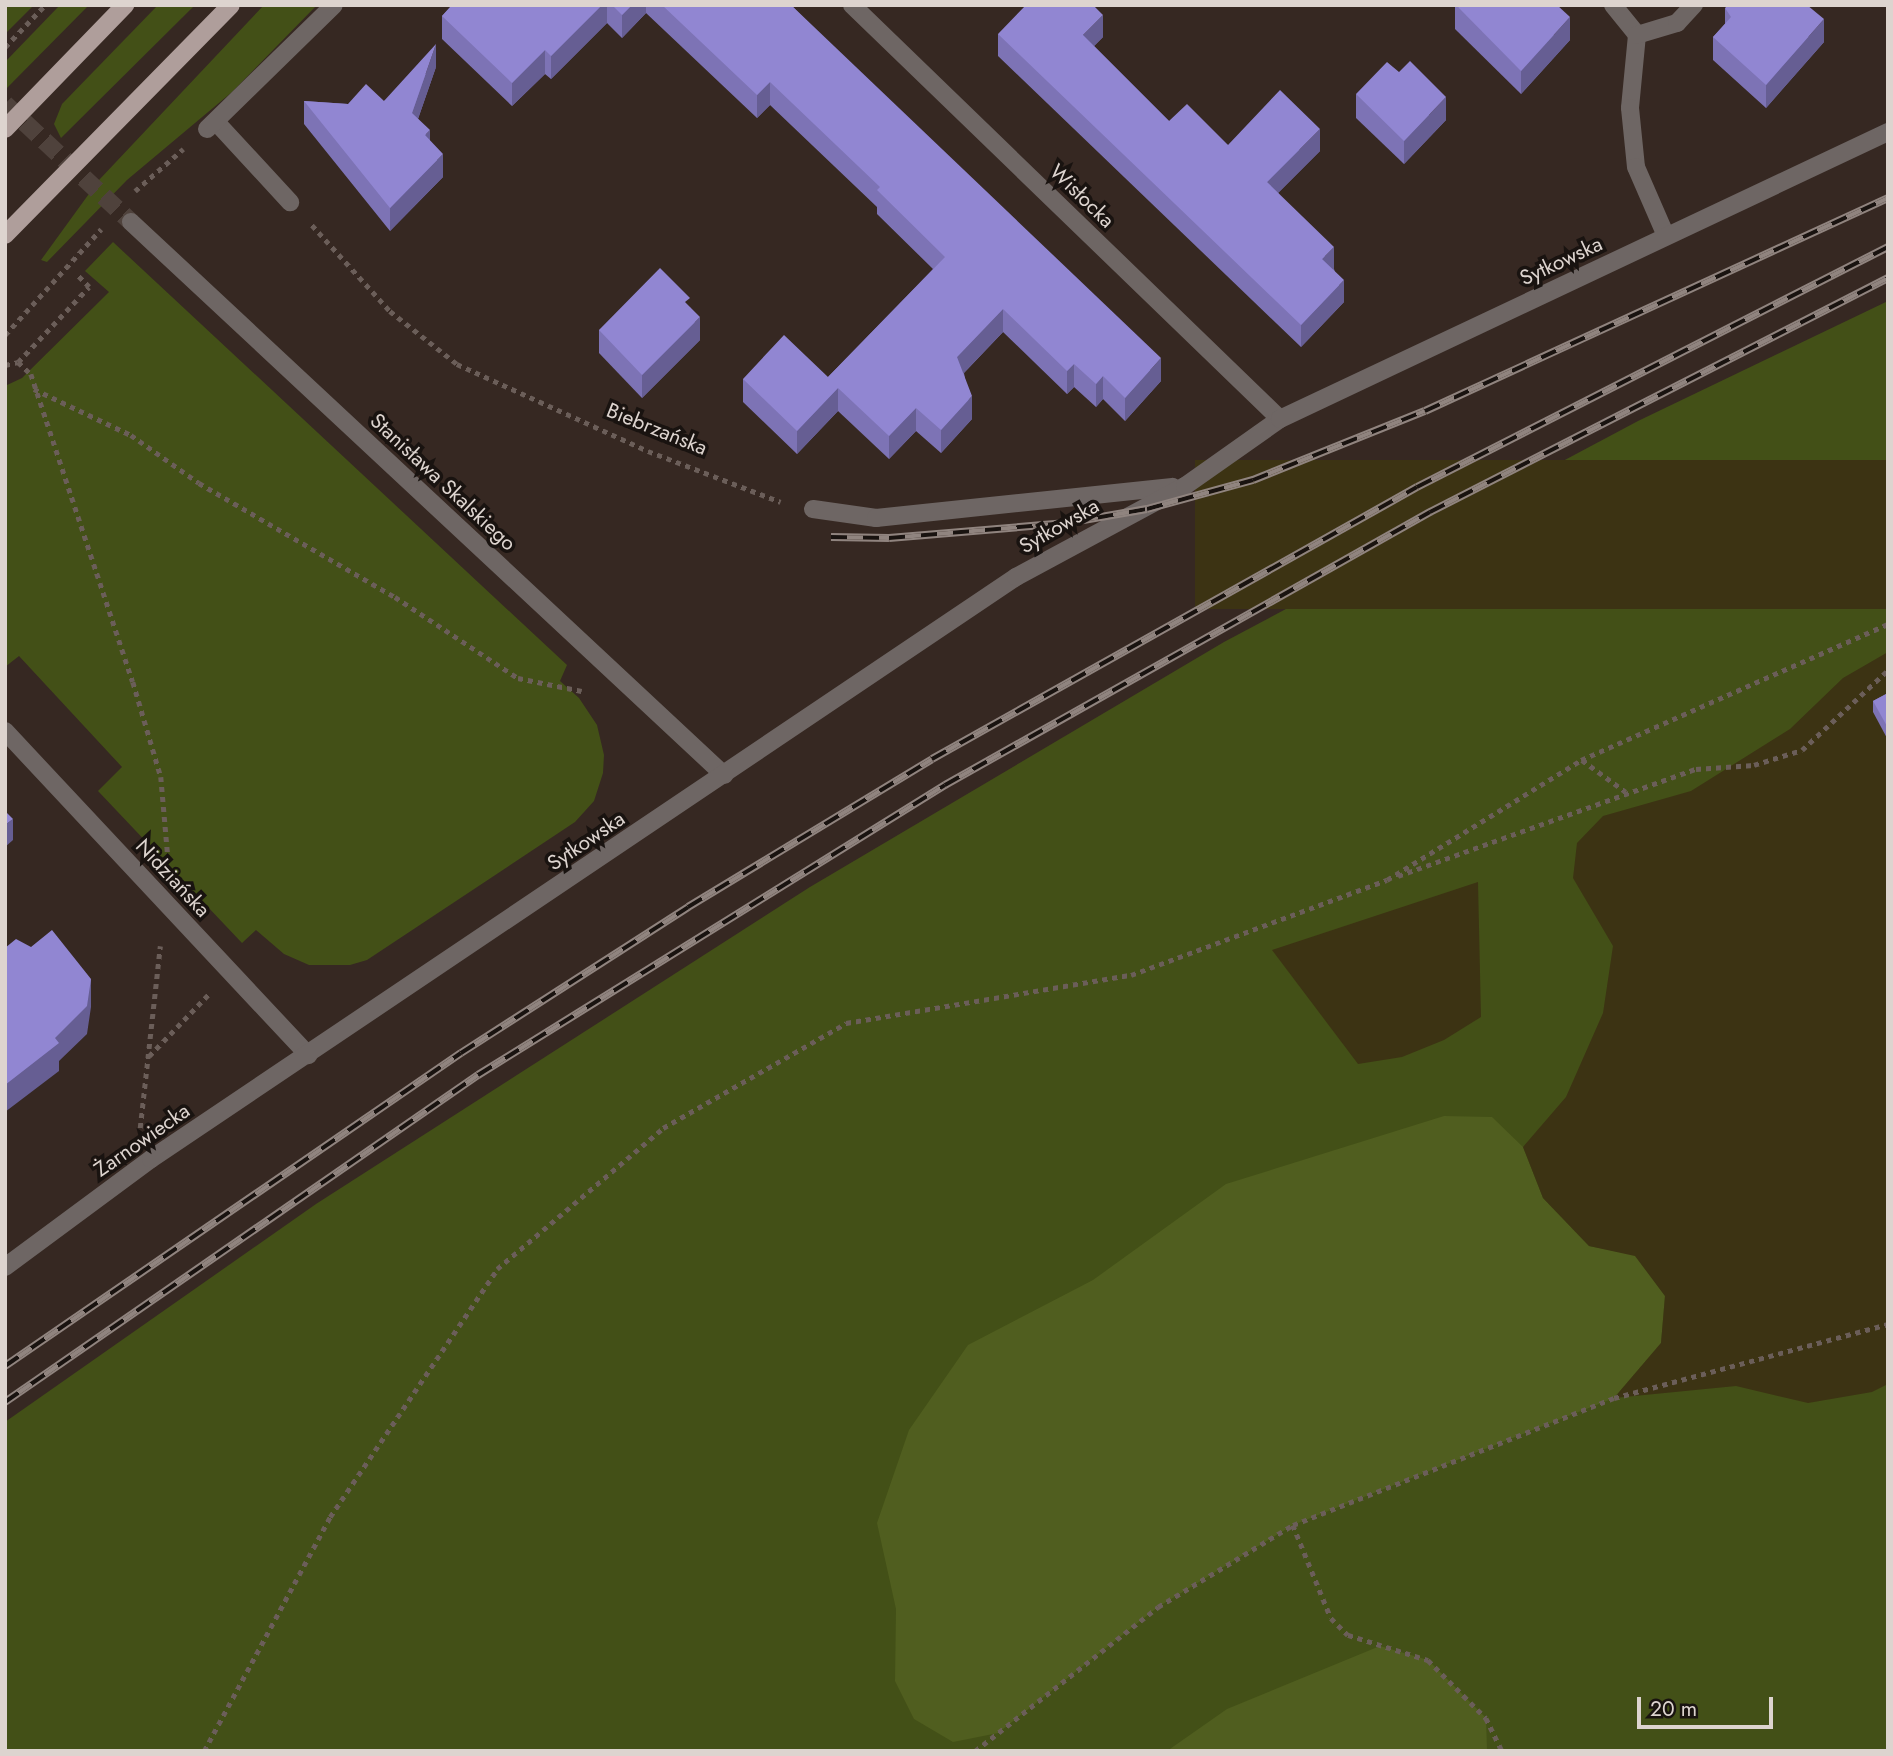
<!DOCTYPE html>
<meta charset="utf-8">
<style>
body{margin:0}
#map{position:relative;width:1893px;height:1756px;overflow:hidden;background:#362822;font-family:Jost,sans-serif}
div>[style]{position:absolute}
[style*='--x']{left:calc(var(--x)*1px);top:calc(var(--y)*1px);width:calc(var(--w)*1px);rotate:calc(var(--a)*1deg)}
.green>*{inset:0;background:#435017}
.forest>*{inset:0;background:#505e1f}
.sand>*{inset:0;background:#3c3313;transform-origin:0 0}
.minor-tunnel>*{height:18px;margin-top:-9px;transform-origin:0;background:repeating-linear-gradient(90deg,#4f423c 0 18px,transparent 0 27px)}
.path>*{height:4.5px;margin-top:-2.25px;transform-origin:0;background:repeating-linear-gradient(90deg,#6b5e59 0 5px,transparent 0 10px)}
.minor>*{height:18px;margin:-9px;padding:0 9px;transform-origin:9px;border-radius:9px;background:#6e6664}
.major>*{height:18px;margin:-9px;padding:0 9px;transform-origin:9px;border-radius:9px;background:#af9e9b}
.rail>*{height:8px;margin-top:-4px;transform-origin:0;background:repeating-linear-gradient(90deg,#191310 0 16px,#90847f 0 32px);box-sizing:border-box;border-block:2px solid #90847f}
.wall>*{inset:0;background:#7d73b5}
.shaded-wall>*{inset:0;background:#665e93}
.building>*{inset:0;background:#9186d2}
span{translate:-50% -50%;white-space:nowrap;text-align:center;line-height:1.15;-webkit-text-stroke:7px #191310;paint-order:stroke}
.street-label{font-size:21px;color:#ddd4cf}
.frame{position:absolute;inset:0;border:7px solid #ddd4cf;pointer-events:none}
.scale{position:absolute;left:1637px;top:1697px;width:136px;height:32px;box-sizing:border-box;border:4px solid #ddd4cf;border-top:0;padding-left:9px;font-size:21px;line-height:24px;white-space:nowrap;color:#ddd4cf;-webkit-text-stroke:5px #191310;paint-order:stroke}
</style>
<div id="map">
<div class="green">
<div style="clip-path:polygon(5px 5px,34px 5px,5px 34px)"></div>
<div style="clip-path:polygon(60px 5px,89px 5px,5px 90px,5px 62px)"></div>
<div style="clip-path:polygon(158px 5px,195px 5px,61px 138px,54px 124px,62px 104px)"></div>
<div style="clip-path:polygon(264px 5px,317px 5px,232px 92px,127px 180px,47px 262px,41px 260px,99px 180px)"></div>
<div style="clip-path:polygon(113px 242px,567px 665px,560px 681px,579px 698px,597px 725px,604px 755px,603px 773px,594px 801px,575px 822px,367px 960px,350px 965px,309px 965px,284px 954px,256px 930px,242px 943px,98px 791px,122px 767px,19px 656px,5px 667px,5px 386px,22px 378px,109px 292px,85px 271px)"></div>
<div style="clip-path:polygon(1888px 301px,1888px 1751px,5px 1751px,5px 1422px,316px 1204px,810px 887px,1224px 642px,1638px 421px)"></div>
</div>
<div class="forest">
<div style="clip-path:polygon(1444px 1116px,1492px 1117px,1523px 1147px,1543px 1198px,1589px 1246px,1635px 1255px,1665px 1296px,1661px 1343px,1614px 1398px,1293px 1525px,1158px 1607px,998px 1733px,953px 1742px,914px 1719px,895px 1681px,896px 1609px,877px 1523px,909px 1430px,968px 1345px,1093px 1280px,1226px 1184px)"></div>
<div style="clip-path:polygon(1380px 1646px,1428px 1660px,1486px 1718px,1487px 1751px,1167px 1751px,1227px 1709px)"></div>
</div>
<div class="sand">
<div style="left:1888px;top:460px;width:149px;height:693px;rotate:90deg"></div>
<div style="clip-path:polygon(1888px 652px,1888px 1384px,1872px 1392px,1808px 1403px,1736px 1386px,1614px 1398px,1661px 1343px,1665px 1296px,1635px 1256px,1589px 1246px,1543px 1198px,1523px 1147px,1566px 1097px,1603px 1013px,1613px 946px,1573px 878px,1577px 843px,1603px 816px,1691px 791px,1790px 729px,1843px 678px)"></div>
<div style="clip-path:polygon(1478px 882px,1481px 1017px,1444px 1040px,1402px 1057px,1358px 1064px,1272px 950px)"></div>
</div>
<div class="minor-tunnel">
<div style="--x:5;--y:104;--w:173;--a:43.1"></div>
</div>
<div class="path">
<div style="--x:5;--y:47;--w:58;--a:-46.4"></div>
<div style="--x:135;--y:191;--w:64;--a:-41.2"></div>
<div style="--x:312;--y:225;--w:116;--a:47.8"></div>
<div style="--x:390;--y:311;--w:85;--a:38.3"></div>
<div style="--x:457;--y:364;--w:210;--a:24.5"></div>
<div style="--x:648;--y:451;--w:142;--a:21"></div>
<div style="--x:5;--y:335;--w:143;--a:-47.8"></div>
<div style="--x:18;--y:362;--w:18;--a:43"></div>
<div style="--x:31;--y:374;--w:324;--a:71.7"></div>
<div style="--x:133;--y:682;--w:99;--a:73.6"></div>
<div style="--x:161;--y:777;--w:80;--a:85"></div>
<div style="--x:5;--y:365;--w:13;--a:-13"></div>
<div style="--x:18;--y:362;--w:103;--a:-46.6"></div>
<div style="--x:89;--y:287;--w:16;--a:-135"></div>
<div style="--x:34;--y:389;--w:107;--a:25.4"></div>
<div style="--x:131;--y:435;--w:83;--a:35.2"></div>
<div style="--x:199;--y:483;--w:227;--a:30.2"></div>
<div style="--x:395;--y:597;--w:147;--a:33.4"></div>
<div style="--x:518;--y:678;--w:65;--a:11.5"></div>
<div style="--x:1582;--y:760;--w:54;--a:36"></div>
<div style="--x:1398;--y:876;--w:317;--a:-19.8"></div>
<div style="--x:1696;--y:769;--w:58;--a:-3.9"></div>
<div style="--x:1754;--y:765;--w:50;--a:-17.4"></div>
<div style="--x:1802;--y:750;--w:117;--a:-42.9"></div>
<div style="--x:149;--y:1056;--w:85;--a:-46"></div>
<div style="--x:140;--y:1128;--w:183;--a:-83.7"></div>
<div style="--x:1293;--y:1525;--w:100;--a:67.8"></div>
<div style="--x:1331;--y:1618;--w:24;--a:45"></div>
<div style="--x:1348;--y:1635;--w:84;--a:17.4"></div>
<div style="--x:1428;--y:1660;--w:82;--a:45"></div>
<div style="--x:1486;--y:1718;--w:37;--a:64"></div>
<div style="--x:204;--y:1751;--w:266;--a:-61.7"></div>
<div style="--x:330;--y:1517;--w:299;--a:-56"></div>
<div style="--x:497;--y:1269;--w:218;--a:-40.3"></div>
<div style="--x:663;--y:1128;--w:211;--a:-29.8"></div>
<div style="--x:846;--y:1023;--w:289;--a:-9.6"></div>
<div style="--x:1131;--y:975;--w:273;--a:-20.4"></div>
<div style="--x:1387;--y:880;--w:228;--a:-31.7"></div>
<div style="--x:1581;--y:760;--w:336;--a:-23.9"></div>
<div style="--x:975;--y:1751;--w:233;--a:-38.2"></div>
<div style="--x:1158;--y:1607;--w:158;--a:-31.3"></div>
<div style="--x:1293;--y:1525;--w:345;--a:-21.6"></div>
<div style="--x:1614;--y:1398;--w:284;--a:-15.1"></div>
</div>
<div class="minor">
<div style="--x:852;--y:5;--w:595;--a:44.05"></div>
<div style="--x:1613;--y:5;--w:38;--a:51"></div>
<div style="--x:1637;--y:35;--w:73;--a:95.5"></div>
<div style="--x:1630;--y:108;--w:59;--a:84.2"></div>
<div style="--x:1636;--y:167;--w:75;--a:66.5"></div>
<div style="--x:1637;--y:35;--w:42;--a:-16.7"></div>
<div style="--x:1677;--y:23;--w:25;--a:-47"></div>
<div style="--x:217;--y:123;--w:108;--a:47.3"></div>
<div style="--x:207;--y:129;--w:177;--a:-44.3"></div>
<div style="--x:131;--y:222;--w:811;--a:43"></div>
<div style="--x:813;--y:509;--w:64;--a:8.1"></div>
<div style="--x:876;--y:518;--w:298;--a:-6"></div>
<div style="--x:5;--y:731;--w:444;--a:46.9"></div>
<div style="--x:5;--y:1267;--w:182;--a:-36.5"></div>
<div style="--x:151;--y:1159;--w:1043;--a:-33.93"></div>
<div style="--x:1016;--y:577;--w:192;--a:-28.3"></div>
<div style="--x:1185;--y:486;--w:116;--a:-35.2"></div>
<div style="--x:1280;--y:419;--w:672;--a:-25.27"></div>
</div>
<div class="major">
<div style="--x:5;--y:129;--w:173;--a:-45.9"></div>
<div style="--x:5;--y:235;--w:322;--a:-45.5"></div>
</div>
<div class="rail">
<div style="--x:831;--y:537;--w:58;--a:1"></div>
<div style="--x:889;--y:538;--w:178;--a:-4.8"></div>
<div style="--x:1066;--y:523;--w:82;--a:-9.8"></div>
<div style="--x:1147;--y:509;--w:110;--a:-15.3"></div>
<div style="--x:1253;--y:480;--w:185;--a:-21.9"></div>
<div style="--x:1425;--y:411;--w:510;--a:-24.7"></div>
<div style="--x:5;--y:1366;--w:553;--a:-34.47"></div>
<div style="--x:461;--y:1053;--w:270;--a:-32.7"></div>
<div style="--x:688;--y:907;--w:285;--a:-31.2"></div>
<div style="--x:932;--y:759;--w:556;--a:-29.28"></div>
<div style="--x:1417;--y:487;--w:529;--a:-27"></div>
<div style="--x:5;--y:1402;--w:575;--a:-34.66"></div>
<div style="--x:478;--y:1075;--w:550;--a:-31.84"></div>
<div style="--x:945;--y:785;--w:557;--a:-29.37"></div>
<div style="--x:1430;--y:512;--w:514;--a:-27.06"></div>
</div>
<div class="wall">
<div style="clip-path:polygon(452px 5px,791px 5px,1161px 381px,1125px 421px,1103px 399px,1096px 407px,1074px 387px,1067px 394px,1003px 332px,964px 373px,972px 419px,941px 453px,916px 431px,889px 459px,838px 411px,797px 454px,743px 402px,743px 379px,828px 377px,933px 269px,877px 214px,877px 207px,770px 105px,757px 118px,646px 13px,622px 38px,607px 23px,551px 79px,545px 74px,512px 106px,442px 39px,442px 16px)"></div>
<div style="clip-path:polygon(1455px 6px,1570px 40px,1521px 94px,1455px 29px)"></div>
<div style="clip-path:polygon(1725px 8px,1824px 42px,1766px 108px,1713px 60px,1713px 37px,1725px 24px)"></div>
<div style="clip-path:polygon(998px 34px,1103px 37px,1094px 46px,1169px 121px,1228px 145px,1320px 151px,1278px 193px,1334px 269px,1344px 302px,1301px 347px,998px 56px)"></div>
<div style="clip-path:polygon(436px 67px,418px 119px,430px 141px,443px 177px,390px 231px,304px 124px,304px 101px,348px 104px,384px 101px)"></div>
<div style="clip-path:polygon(1356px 94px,1446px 120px,1404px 164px,1356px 118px)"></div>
<div style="clip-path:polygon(690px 307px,700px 340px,642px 398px,599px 353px,599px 330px)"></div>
<div style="clip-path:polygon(1888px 693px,1888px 740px,1873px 712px,1873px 701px)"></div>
</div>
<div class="shaded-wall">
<div style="clip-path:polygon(602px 5px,607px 5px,607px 23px,551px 79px,551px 56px)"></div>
<div style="clip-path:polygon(632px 5px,646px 5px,646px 13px,622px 38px,622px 15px)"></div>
<div style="clip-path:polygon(1103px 15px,1103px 37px,1083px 57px,1083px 35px)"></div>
<div style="clip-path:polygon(1570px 17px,1570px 40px,1521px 94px,1521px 71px)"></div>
<div style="clip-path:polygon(1824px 19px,1824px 42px,1766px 108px,1766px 85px)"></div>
<div style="clip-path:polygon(436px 44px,436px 67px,412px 136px,412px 113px)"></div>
<div style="clip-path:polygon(545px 50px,545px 74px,512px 106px,512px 83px)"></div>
<div style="clip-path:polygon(770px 82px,770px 105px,757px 118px,757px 95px)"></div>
<div style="clip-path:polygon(1446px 97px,1446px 120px,1404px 164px,1404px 141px)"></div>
<div style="clip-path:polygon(1320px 129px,1320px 151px,1267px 204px,1267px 182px)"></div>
<div style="clip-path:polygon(430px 130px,430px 154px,425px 135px)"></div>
<div style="clip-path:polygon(443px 154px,443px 177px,390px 231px,390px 208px)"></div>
<div style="clip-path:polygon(1334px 247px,1334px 269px,1322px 281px,1322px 259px)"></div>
<div style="clip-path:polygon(1344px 280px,1344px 302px,1301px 347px,1301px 325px)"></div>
<div style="clip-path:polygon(1003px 309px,1003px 332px,957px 380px,957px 357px)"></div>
<div style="clip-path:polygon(700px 317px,700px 340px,642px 398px,642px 375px)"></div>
<div style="clip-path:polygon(1161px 358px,1161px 381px,1125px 421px,1125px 398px)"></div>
<div style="clip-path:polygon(1074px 364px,1074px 387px,1067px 394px,1067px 371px)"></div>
<div style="clip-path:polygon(1103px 376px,1103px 399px,1096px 407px,1096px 384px)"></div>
<div style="clip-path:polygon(838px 388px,838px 411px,797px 454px,797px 431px)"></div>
<div style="clip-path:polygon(972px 396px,972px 419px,941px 453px,941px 430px)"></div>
<div style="clip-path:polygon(916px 408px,916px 431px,889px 459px,889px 436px)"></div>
<div style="clip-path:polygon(13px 819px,13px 840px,5px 847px,5px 825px)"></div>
<div style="clip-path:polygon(91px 979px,91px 1007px,87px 1034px,59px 1061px,59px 1071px,5px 1112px,5px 1085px)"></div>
</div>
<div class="building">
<div style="clip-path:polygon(452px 5px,602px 5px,551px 56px,545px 50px,512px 83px,442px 16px)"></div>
<div style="clip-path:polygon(612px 5px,632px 5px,622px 15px)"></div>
<div style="clip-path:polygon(662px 5px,791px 5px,1161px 358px,1125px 398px,1103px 376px,1096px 384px,1074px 364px,1067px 371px,1003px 309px,957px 357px,972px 396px,941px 430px,916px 408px,889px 436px,838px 388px,797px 431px,743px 379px,784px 335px,828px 377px,945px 257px,877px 190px,880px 187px,770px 82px,757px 95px)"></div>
<div style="clip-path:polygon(1026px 5px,1093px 5px,1103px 15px,1083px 35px,1169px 121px,1187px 104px,1228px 145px,1280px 90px,1320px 129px,1267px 182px,1334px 247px,1322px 259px,1344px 280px,1301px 325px,998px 34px)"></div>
<div style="clip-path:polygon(1456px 5px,1557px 5px,1570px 17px,1521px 71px)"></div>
<div style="clip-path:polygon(1728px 5px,1807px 5px,1824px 19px,1766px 85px,1713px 37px,1731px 17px,1725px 8px)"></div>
<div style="clip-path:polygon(436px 44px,412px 113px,430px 130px,425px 135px,443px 154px,390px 208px,304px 101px,348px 104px,366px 84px,384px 101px)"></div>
<div style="clip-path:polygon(1410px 61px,1446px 97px,1404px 141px,1356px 94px,1387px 62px,1399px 72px)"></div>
<div style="clip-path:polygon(660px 268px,690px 298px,685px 302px,700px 317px,642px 375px,599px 330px)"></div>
<div style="clip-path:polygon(1888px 693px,1888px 728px,1873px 701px)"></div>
<div style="clip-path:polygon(5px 811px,13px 819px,5px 825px)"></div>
<div style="clip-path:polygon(52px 930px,91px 979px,87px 1006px,55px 1038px,59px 1043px,5px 1085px,5px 948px,16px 939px,31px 947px)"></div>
</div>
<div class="street-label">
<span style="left:1082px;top:196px;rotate:44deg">Wisłocka</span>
<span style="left:1561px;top:261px;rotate:-25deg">Sytkowska</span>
<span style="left:657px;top:429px;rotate:22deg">Biebrzańska</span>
<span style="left:443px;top:482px;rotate:43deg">Stanisława Skalskiego</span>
<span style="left:1059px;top:526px;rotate:-30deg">Sytkowska</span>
<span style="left:586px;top:841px;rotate:-34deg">Sytkowska</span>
<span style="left:173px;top:878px;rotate:47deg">Nidziańska</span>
<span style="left:142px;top:1140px;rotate:-35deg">Żarnowiecka</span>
</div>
<div class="frame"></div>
<div class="scale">20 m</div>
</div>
